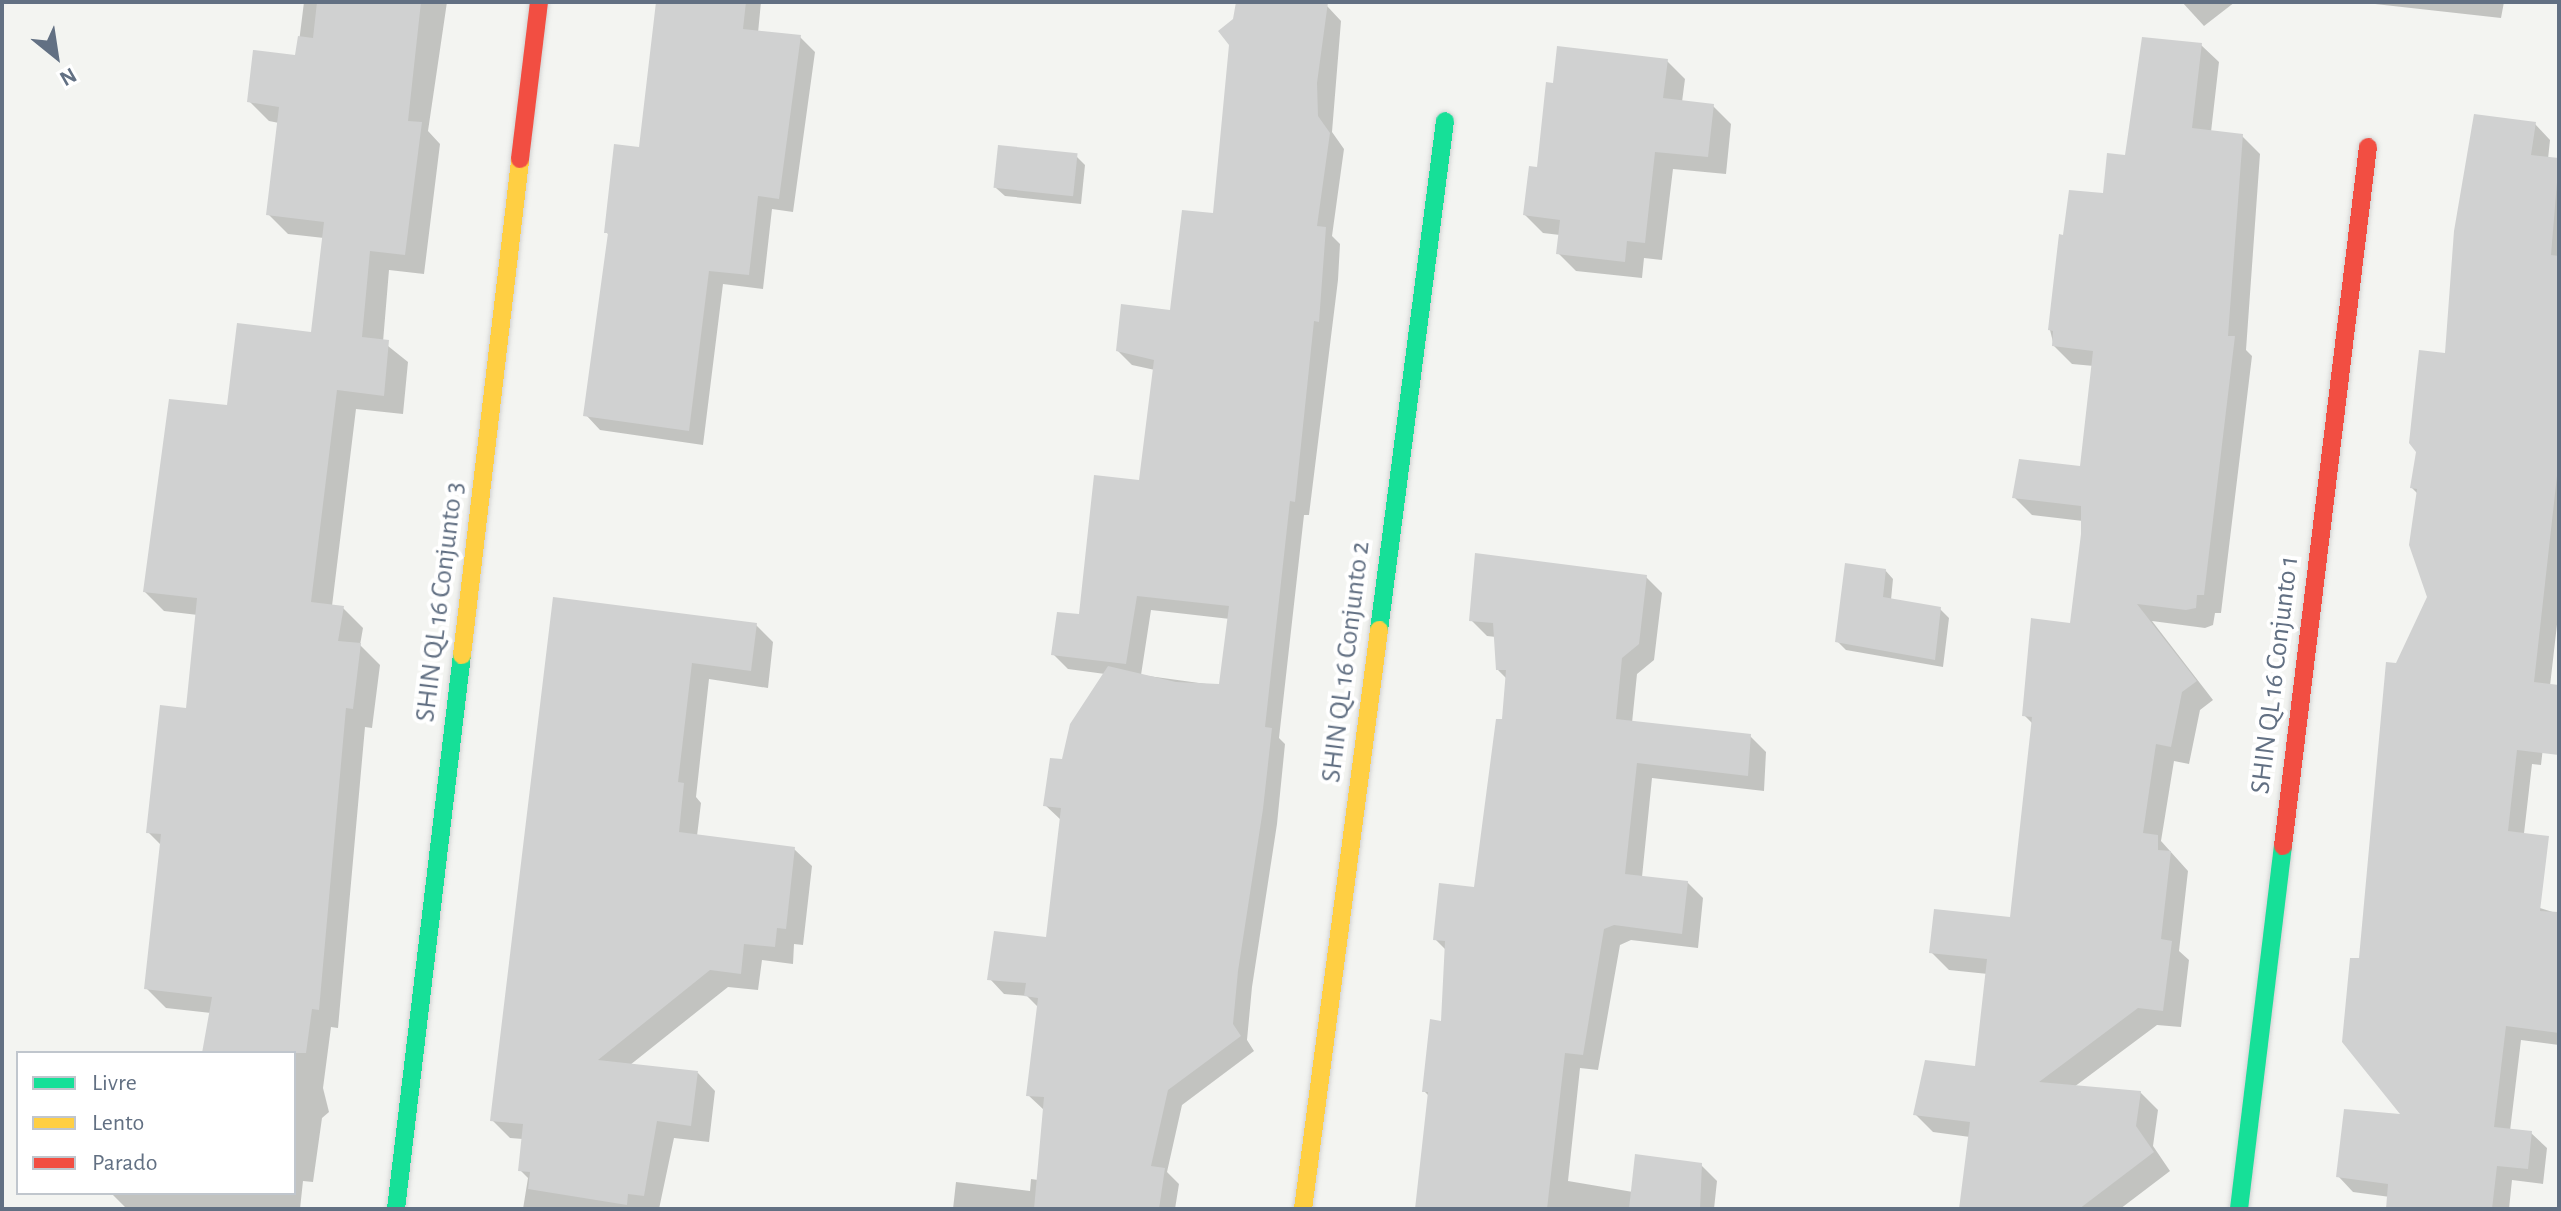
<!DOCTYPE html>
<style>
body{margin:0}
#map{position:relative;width:2561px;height:1211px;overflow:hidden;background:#f3f4f1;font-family:"Alegreya Sans",sans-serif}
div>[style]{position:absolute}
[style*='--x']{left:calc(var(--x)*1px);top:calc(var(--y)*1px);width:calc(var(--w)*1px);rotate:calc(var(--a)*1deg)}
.shadow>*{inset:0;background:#0003}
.building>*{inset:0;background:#d0d1d1;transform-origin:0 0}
.roads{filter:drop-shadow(0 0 2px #d1d2d2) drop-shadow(0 0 2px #d1d2d2)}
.fast>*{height:18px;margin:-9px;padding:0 9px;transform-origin:9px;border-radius:9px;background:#16e098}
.slow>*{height:18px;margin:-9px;padding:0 9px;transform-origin:9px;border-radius:9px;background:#ffcf43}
.jam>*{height:18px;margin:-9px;padding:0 9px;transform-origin:9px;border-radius:9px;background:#f24e42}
span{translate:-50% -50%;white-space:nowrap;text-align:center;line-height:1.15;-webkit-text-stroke:8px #fff;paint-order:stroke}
.street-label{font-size:28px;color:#627083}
.frame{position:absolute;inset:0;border:4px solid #627083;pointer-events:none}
.legend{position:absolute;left:16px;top:1051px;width:280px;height:144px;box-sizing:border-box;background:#fff;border:2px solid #c0c6cd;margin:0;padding:10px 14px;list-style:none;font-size:24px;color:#627083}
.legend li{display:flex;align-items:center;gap:16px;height:40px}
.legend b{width:40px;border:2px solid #c0c6cd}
.north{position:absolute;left:16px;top:16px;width:80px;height:80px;-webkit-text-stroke:6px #fff;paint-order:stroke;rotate:150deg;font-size:22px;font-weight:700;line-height:32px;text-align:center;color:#627083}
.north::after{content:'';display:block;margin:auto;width:28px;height:36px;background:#627083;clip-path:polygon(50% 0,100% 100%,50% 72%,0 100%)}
</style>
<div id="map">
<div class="shadow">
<div style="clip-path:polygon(304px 2px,447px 2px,428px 131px,440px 144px,424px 274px,389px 270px,383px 342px,408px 362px,403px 414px,356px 409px,332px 606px,343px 608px,363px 628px,360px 645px,380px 665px,372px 728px,365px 727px,338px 1028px,331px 1027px,323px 1088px,329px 1112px,322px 1118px,313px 1182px,303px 1181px,300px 1209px,126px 1208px,111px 1193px,294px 1193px,294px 1053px,204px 1053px,211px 1013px,166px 1008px,146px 988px,162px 846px,148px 832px,187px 710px,198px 615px,164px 611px,145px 592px,229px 408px,313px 334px,324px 238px,288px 234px,268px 214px,279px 123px,269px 121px,250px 102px,297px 58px)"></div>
<div style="clip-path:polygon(658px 2px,761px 2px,758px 33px,800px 37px,815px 52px,793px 212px,772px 209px,763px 289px,723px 284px,703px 445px,600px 430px,586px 415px,610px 236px,606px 232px,641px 149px)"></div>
<div style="clip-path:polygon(evenodd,1238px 2px,1327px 6px,1341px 21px,1332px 132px,1344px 149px,1332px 236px,1340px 244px,1338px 280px,1309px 515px,1304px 515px,1279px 738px,1285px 744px,1277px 824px,1252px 987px,1247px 1040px,1254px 1051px,1182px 1105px,1167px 1172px,1179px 1184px,1175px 1209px,953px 1209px,956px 1182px,1030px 1191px,1031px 1179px,1038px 1180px,1044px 1110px,1028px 1095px,1039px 1008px,1027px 996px,1004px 994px,990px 979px,1047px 940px,1061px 820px,1045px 805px,1105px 674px,1068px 669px,1053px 654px,1081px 616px,1141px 483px,1155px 370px,1132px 365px,1118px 351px,1172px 312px,1214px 216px,1238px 2px,1151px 610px,1230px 619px,1221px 686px,1141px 675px,1151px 610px)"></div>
<div style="clip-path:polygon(2182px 2px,2235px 2px,2204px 26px)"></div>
<div style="clip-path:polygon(2357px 2px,2504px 2px,2501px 18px)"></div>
<div style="clip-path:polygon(2201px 45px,2219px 62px,2211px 132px,2242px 136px,2260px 154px,2246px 350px,2252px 356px,2221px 613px,2215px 613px,2213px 625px,2205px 628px,2152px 621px,2213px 700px,2200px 710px,2189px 764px,2174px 761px,2161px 841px,2188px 871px,2179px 951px,2189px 960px,2181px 1027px,2157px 1025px,2074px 1087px,2140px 1092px,2158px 1110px,2153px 1146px,2170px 1171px,2120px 1209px,1961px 1209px,1970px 1137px,1933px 1132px,1915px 1114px,1976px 1068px,1988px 974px,1949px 970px,1931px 952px,2012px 919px,2033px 724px,2024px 715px,2072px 625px,2083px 521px,2032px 515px,2015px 498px,2082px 468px,2094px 366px,2072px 364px,2054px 346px,2050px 330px,2065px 237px,2105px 195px)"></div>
<div style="clip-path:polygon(1667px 61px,1685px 79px,1682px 102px,1713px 106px,1731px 124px,1726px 174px,1673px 169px,1662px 260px,1644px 258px,1642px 278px,1576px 271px,1558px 253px,1560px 235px,1543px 233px,1525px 215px,1539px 169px)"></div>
<div style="clip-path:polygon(2535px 124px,2550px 140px,2548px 159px,2559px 160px,2559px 607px,2541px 765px,2532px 764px,2523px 842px,2540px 908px,2559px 914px,2559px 1045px,2521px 1040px,2510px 1131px,2531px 1133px,2547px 1148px,2543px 1184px,2512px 1180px,2509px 1209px,2393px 1209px,2405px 1199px,2353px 1192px,2338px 1176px,2405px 1117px,2361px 959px,2398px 665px,2429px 597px,2418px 494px,2412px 488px,2447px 355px)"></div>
<div style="clip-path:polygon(1076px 156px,1085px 165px,1081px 204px,1005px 196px,996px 188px)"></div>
<div style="clip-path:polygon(1885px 570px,1893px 579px,1891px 600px,1940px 609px,1949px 618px,1943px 667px,1846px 650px,1837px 641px)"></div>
<div style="clip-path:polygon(1646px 577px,1662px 593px,1654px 660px,1637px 674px,1632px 723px,1750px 736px,1766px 752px,1764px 791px,1652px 778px,1642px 877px,1687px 882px,1703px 898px,1698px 948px,1631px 940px,1620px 945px,1598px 1070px,1580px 1068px,1568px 1181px,1633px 1192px,1701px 1165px,1717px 1181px,1714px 1209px,1417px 1209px,1430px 1097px,1424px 1091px,1443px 1024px,1447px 951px,1435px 939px,1476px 889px,1504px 721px,1507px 679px,1498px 670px,1496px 637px,1487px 636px,1471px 620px)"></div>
<div style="clip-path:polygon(554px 599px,756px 625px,773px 642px,768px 688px,709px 679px,696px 797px,701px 803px,697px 836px,794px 849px,812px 866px,803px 945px,794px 944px,793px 964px,762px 960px,758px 990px,728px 987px,630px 1065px,698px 1073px,715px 1091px,709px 1142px,674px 1138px,659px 1209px,523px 1209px,528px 1178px,520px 1170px,523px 1139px,510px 1138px,492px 1120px)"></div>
</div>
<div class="building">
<div style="clip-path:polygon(317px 2px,421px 2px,408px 121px,422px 122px,405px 255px,370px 251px,362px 337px,389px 340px,384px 396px,337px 390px,311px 602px,344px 606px,338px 641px,361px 643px,353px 709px,346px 708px,319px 1010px,312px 1009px,306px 1053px,202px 1053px,212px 997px,144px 989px,161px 834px,146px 833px,160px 705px,186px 708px,197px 598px,143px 592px,169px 399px,227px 405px,237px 323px,311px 332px,324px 222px,266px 215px,279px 107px,247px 102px,253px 50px,295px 55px,298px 36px,313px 38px)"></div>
<div style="clip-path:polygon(656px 2px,746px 2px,743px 29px,801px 35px,779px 199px,758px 196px,749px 275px,709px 271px,689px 431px,583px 416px,608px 233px,604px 233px,614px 144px,639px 147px)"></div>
<div style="clip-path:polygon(1236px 2px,1328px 2px,1317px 83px,1318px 116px,1330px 133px,1317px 226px,1326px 227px,1319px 322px,1314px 321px,1295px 502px,1290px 501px,1265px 727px,1272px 728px,1263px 809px,1238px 971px,1233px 1024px,1241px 1036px,1168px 1090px,1151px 1166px,1165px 1168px,1159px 1209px,1034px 1209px,1044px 1097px,1026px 1096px,1038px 998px,1024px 996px,1026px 983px,987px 980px,994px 931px,1046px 937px,1061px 808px,1043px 806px,1050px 758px,1062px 759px,1070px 724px,1108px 666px,1176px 682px,1219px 684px,1229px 606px,1137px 596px,1126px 664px,1051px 655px,1057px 612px,1079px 614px,1094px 475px,1139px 480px,1154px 360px,1116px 351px,1121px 304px,1170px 310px,1182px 210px,1213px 213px,1229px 45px,1218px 31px,1233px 19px)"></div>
<div style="clip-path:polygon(2142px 37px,2202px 43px,2192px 128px,2243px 134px,2228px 336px,2235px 336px,2204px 595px,2197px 595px,2196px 608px,2186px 610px,2137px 604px,2197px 681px,2182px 692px,2171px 747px,2156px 744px,2143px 833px,2158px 835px,2158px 850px,2171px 851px,2161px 939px,2172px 941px,2163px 1011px,2138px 1008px,2039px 1082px,2141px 1091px,2136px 1126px,2154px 1152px,2079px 1209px,1959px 1209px,1970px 1122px,1913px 1115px,1925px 1060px,1975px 1066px,1987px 959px,1929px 953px,1934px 909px,2010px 917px,2032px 717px,2022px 716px,2031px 618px,2070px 623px,2081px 534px,2081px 506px,2012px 498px,2019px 459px,2080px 466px,2093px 351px,2052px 346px,2053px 331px,2048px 330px,2059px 234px,2063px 235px,2069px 190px,2103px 193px,2107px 153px,2125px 155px)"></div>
<div style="clip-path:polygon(1557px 46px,1668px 59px,1663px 98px,1714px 104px,1708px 157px,1655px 152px,1645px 243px,1627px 241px,1625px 262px,1556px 254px,1560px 220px,1523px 215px,1529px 166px,1537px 167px,1546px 82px,1553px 83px)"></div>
<div style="clip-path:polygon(2474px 114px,2536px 122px,2531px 155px,2559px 158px,2551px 255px,2559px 256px,2559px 458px,2534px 682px,2559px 685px,2559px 755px,2517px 750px,2508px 831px,2549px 836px,2540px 911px,2559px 912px,2559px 1033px,2506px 1026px,2494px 1127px,2532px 1131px,2528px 1169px,2497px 1166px,2492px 1209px,2386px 1209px,2388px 1184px,2336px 1177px,2344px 1109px,2400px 1114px,2342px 1042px,2350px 958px,2359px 958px,2386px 662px,2396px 663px,2427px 597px,2409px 545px,2417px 489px,2410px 488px,2416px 452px,2409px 443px,2419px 350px,2445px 353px,2454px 231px)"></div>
<div style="left:998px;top:145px;width:80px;height:43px;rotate:6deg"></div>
<div style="clip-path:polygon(1475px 553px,1647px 575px,1639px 644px,1622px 658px,1616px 719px,1751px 734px,1748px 776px,1637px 763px,1625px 874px,1688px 881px,1682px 934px,1614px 925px,1604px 929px,1583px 1055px,1565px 1053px,1547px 1209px,1415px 1209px,1428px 1092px,1422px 1092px,1430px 1019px,1441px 1021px,1445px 941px,1433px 940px,1439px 883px,1474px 887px,1496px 719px,1502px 719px,1506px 670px,1496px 670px,1493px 623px,1469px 621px)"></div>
<div style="clip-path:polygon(1845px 563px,1886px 569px,1883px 597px,1941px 607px,1935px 660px,1835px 642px)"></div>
<div style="clip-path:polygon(553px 597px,757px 623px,751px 671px,692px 663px,678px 782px,684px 783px,679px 832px,795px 847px,786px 929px,777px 928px,775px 947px,744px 944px,741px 974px,710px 970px,598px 1060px,698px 1071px,691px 1126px,657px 1121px,644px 1196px,628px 1194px,627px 1205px,528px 1189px,530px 1172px,518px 1171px,523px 1124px,490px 1121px)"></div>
<div style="clip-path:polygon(1635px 1154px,1702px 1163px,1700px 1209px,1629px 1209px)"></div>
</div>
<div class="roads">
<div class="fast">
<div style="--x:1379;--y:630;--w:513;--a:-82.61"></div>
<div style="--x:396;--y:1209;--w:558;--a:-83.21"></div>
<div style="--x:2239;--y:1209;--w:366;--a:-83.1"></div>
</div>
<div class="slow">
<div style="--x:462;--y:655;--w:499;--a:-83.3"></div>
<div style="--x:1303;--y:1209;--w:584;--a:-82.52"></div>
</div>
<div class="jam">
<div style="--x:520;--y:159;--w:158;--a:-83.1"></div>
<div style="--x:2283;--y:846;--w:704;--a:-83.07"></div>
</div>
</div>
<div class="street-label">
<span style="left:440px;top:602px;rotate:-83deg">SHIN QL 16 Conjunto 3</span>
<span style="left:1346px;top:662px;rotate:-83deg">SHIN QL 16 Conjunto 2</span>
<span style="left:2275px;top:675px;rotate:-83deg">SHIN QL 16 Conjunto 1</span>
</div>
<div class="frame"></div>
<ul class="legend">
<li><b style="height:10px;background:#16e098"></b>Livre</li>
<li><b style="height:10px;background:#ffcf43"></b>Lento</li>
<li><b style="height:10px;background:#f24e42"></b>Parado</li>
</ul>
<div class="north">N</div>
</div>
